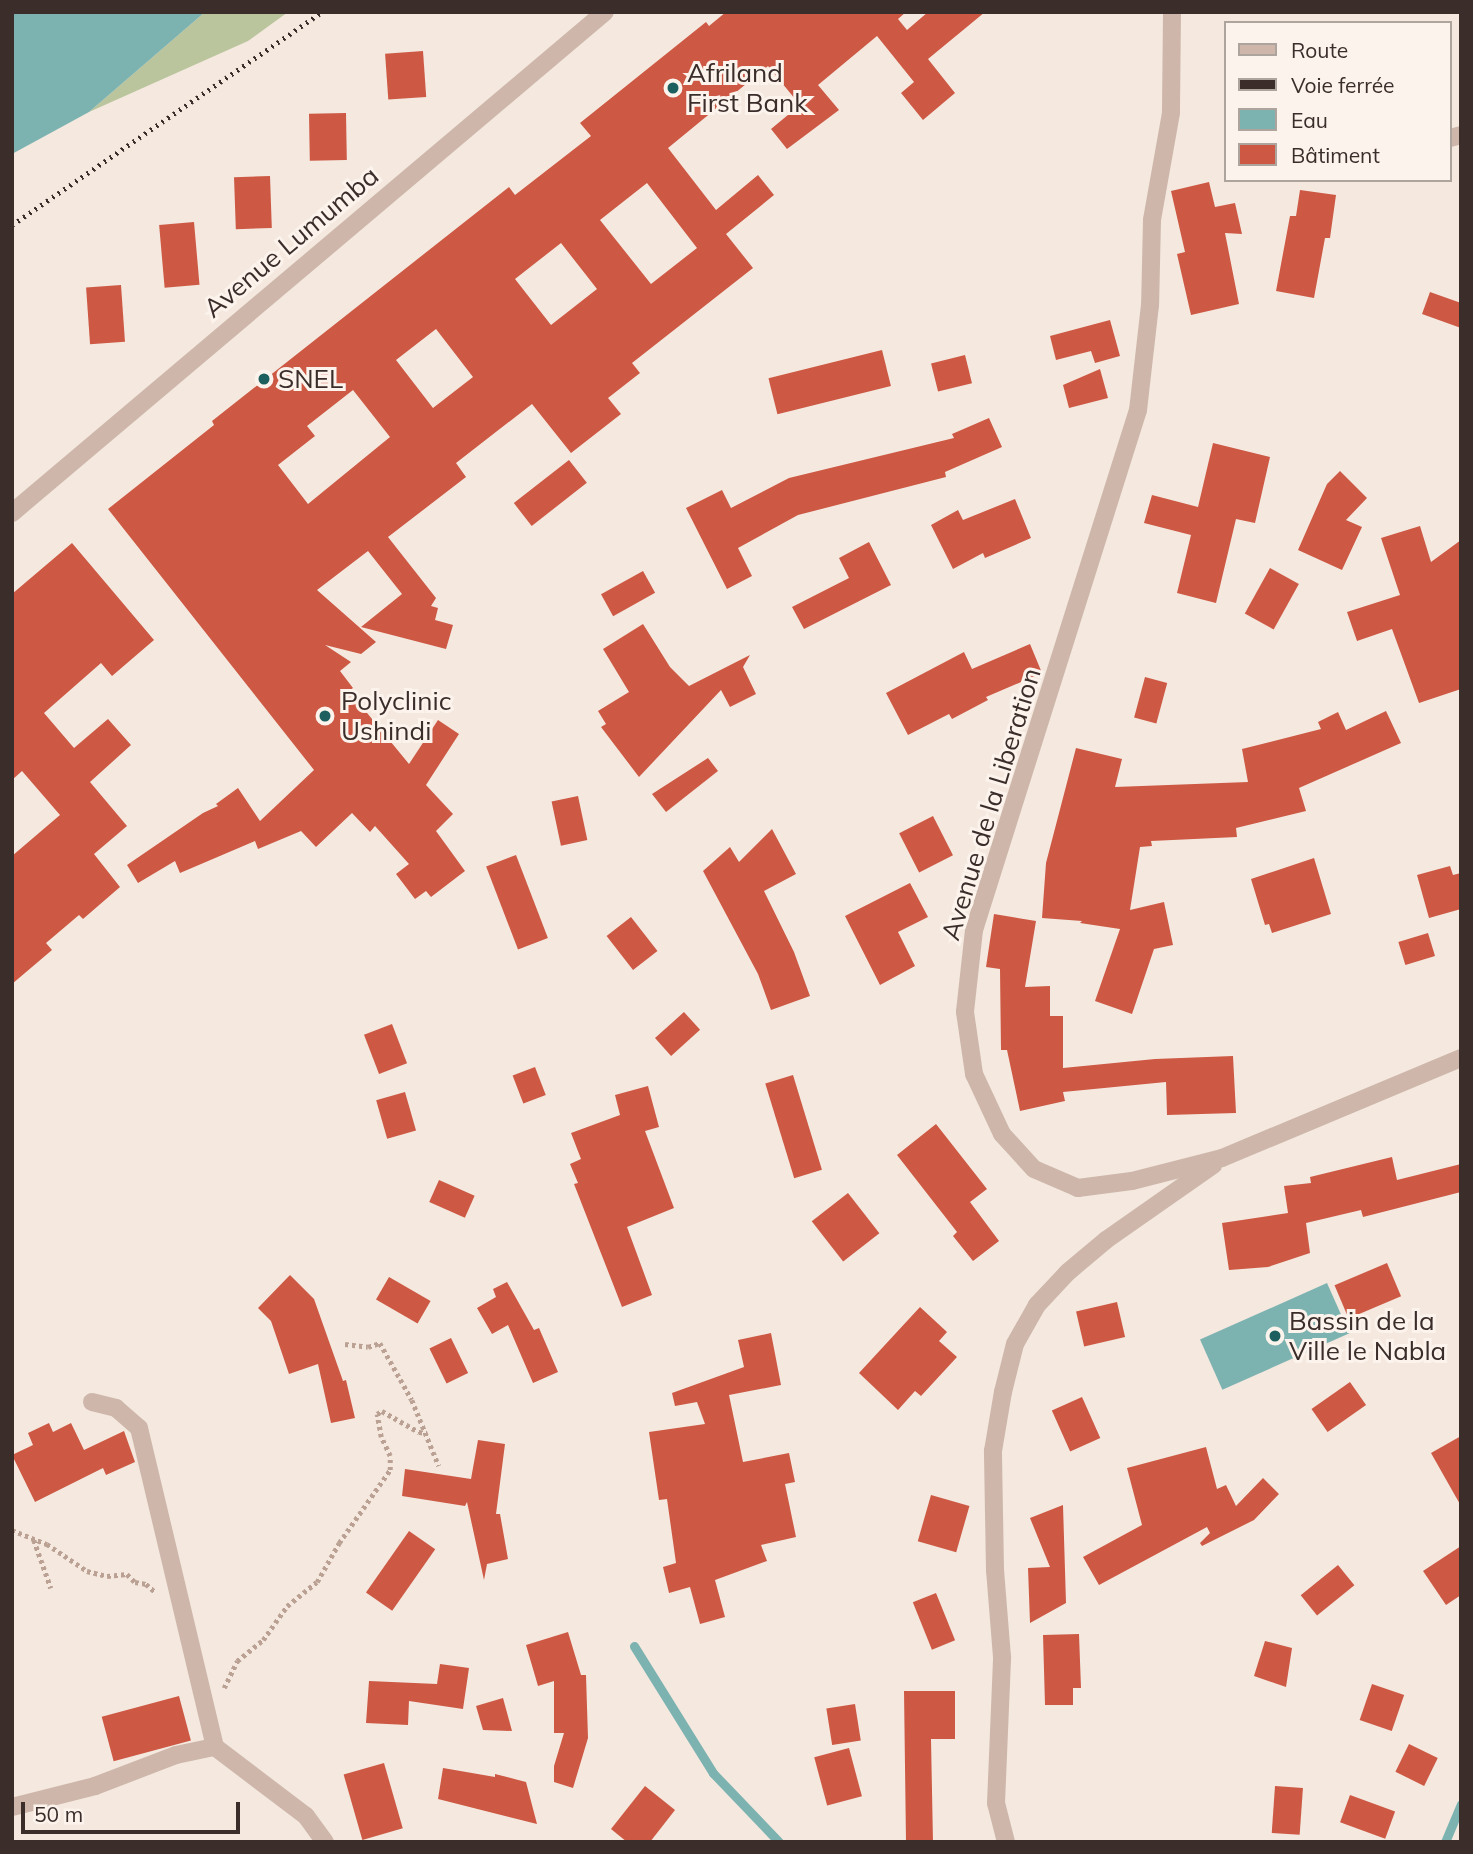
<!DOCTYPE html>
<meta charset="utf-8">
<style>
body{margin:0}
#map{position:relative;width:1473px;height:1854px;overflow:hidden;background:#f4e8df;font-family:Mulish,sans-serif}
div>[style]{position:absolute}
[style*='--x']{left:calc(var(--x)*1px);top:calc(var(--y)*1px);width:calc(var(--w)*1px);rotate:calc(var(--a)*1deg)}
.green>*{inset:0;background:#bbc59d}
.water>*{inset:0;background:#7cb3b1;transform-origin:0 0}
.stream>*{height:9px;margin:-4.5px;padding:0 4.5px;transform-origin:4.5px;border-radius:4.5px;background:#7cb3b1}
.building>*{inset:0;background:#cd5944;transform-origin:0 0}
.path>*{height:4.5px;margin-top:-2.25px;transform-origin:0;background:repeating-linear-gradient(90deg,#baa193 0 3.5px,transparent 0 7px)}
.minor>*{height:18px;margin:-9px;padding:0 9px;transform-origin:9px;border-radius:9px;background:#ceb7aa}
.rail>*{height:5px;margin-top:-2.5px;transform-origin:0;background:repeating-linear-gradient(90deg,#3b2d2a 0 2px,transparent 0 7px)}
.dots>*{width:19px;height:19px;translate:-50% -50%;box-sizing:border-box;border:4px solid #fbf3ec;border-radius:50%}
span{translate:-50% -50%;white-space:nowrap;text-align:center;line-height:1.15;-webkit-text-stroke:6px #fbf3ec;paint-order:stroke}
.poi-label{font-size:26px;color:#3b2d2a}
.left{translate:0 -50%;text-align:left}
.street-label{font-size:26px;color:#3b2d2a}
.frame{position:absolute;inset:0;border:14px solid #3b2d2a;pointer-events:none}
.legend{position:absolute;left:1224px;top:21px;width:228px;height:161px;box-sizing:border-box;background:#fbf3ec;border:2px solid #aea49e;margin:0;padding:9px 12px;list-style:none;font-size:21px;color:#3b2d2a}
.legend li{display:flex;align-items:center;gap:14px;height:35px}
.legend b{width:35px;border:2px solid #aea49e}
.scale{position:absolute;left:21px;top:1802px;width:219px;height:32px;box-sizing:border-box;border:4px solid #3b2d2a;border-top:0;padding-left:9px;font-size:21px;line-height:24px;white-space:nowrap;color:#3b2d2a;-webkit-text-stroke:5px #fbf3ec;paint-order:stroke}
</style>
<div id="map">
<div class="green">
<div style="clip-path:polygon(205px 12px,288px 12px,248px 41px,89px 112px)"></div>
</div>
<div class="water">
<div style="clip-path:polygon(12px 12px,205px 12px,89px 112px,12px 154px)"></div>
<div style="left:1327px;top:1283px;width:55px;height:139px;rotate:66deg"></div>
</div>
<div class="stream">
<div style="--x:634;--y:1646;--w:150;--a:58.1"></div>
<div style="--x:713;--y:1773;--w:95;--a:46.3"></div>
<div style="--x:1445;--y:1842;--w:41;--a:-67.2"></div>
</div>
<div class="building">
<div style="clip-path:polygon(evenodd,726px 12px,906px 12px,898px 19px,907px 30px,928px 12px,985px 12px,928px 59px,955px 93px,923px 120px,901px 93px,914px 82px,877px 36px,818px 85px,839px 110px,787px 149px,771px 129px,800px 105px,768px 66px,668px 148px,716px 210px,758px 175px,774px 195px,726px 234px,753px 268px,632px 363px,640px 373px,608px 398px,621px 414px,571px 453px,532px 404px,456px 463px,466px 477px,388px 537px,436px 598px,431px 606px,438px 608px,435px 620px,453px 625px,446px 649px,361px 627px,402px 594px,368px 551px,317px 590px,376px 642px,361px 654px,325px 645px,351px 662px,340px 671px,353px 688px,349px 691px,409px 764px,438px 720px,459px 734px,426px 785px,453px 814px,436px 831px,465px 871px,431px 897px,426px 891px,415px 899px,396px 874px,409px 864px,375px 826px,370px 832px,352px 813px,316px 847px,301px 831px,258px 849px,255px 841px,180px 873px,175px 861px,138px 883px,127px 865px,203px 813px,218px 806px,216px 804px,238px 788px,260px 821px,314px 770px,108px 509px,214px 425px,212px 421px,509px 187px,515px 195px,591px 136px,580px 123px,706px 22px,709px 26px,726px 12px,647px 183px,697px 248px,651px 284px,600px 220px,647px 183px,726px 12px,561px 243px,597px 289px,551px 325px,515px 279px,561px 243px,726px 12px,436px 329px,473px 377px,433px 408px,396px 360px,436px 329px,726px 12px,353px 390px,390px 437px,308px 504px,278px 465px,315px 436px,307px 426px,353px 390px)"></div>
<div style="left:423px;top:51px;width:46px;height:38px;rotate:86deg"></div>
<div style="left:346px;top:113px;width:47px;height:37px;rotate:89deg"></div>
<div style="left:270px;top:176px;width:52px;height:36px;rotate:88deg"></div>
<div style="clip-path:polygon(1209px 182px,1215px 207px,1235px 203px,1242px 234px,1225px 233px,1239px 304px,1191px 315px,1177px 254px,1185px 252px,1171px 191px)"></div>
<div style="clip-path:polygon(1300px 190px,1336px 195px,1330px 238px,1325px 238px,1314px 298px,1276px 291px,1290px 216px,1296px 216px)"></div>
<div style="left:194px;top:222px;width:63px;height:35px;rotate:85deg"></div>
<div style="left:121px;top:285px;width:57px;height:35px;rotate:86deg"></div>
<div style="clip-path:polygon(1430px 292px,1461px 303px,1461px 328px,1422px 314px)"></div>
<div style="clip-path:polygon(1110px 320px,1120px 356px,1095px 363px,1091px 351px,1056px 360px,1050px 336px)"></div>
<div style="left:882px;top:350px;width:37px;height:117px;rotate:76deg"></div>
<div style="left:965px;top:355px;width:29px;height:35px;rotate:76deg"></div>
<div style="clip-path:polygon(1100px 369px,1108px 398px,1069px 408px,1063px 385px)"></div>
<div style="clip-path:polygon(989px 418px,1002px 447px,945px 472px,946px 477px,798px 515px,738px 548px,752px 576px,727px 589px,686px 508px,722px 490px,731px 508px,789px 478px,954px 438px,952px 434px)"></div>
<div style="clip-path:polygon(1213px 443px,1270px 457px,1255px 523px,1236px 519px,1216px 603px,1177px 593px,1191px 535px,1144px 523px,1152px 495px,1198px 507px)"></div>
<div style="left:569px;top:460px;width:29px;height:70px;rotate:52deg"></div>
<div style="clip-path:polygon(1340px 471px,1367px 498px,1346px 520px,1362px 527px,1342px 570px,1298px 550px,1327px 484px)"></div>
<div style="clip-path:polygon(1015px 499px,1031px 538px,985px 558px,983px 553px,953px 569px,931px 525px,958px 510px,963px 520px)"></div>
<div style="clip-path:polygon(1420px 526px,1431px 562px,1461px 540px,1461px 689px,1419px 703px,1392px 629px,1357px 641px,1347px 612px,1400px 595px,1381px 538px)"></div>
<div style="clip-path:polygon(869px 542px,891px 585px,804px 629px,792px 607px,849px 578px,839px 558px)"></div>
<div style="clip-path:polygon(72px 543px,154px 640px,112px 676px,101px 663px,44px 713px,74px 748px,108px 719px,131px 745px,90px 782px,127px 826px,94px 854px,120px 887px,83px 919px,79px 915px,46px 943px,52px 950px,12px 984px,12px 856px,60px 815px,22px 771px,12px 780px,12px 594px)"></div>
<div style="left:1270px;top:568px;width:33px;height:52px;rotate:29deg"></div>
<div style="left:643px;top:571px;width:25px;height:48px;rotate:61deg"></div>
<div style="clip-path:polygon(643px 624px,670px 667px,689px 686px,750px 655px,743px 667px,756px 694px,730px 707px,721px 690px,639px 777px,601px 727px,606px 724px,598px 711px,629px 692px,603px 649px)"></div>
<div style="clip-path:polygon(1030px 644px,1042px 673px,986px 697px,988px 700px,952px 719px,949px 714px,908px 735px,886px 693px,964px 652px,972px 669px)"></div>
<div style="left:1145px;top:677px;width:23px;height:42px;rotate:15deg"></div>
<div style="clip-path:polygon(1386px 711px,1401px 743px,1299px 788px,1306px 811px,1236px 828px,1237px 837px,1151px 841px,1152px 846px,1140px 847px,1130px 910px,1164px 902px,1173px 945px,1154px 949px,1132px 1014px,1095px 1001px,1120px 929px,1080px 923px,1082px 921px,1042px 918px,1046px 863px,1076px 748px,1122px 759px,1115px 787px,1248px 782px,1242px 749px,1321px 729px,1318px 722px,1338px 712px,1346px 730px)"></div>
<div style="clip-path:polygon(708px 758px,718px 771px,666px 812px,652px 794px)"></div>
<div style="left:578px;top:796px;width:45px;height:27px;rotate:78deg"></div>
<div style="left:933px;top:816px;width:44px;height:38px;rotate:63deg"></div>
<div style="clip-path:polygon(772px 829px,796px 874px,764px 891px,794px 952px,810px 996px,771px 1010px,758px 974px,703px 871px,730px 847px,739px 862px)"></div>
<div style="left:516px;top:855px;width:89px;height:32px;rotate:69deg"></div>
<div style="clip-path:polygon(1314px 858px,1331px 914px,1272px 933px,1269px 924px,1265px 925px,1251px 879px)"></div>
<div style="clip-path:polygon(1450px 866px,1453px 875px,1461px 873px,1461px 909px,1429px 918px,1417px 875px)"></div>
<div style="clip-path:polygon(910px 883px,928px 917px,898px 932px,915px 966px,880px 985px,845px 916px)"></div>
<div style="clip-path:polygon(994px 914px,1036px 921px,1025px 987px,1050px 986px,1050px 1016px,1063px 1016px,1063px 1068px,1155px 1059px,1233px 1056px,1236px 1113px,1167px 1115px,1166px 1082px,1063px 1092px,1065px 1101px,1020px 1111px,1007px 1050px,1001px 1050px,1000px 969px,986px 967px)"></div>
<div style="left:631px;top:917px;width:43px;height:31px;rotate:52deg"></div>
<div style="left:1428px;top:933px;width:24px;height:31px;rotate:73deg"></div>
<div style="left:684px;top:1012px;width:24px;height:39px;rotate:48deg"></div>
<div style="left:392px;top:1024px;width:42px;height:30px;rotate:69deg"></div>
<div style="left:535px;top:1067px;width:30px;height:24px;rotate:69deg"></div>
<div style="left:793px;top:1075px;width:99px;height:29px;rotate:73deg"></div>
<div style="clip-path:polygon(648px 1086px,659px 1127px,645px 1131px,674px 1208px,627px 1227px,652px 1295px,622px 1307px,574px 1184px,578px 1183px,570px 1164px,581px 1159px,571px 1133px,620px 1115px,615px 1095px)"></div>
<div style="left:405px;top:1092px;width:40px;height:30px;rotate:74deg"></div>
<div style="clip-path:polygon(936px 1124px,987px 1189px,970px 1202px,999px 1241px,973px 1261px,953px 1236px,957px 1232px,897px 1155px)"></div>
<div style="clip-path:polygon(1392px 1157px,1397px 1180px,1461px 1164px,1461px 1192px,1363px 1217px,1361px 1210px,1306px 1223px,1310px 1253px,1268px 1267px,1229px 1270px,1222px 1223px,1288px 1213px,1284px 1186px,1311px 1183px,1310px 1177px)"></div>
<div style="left:439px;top:1180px;width:39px;height:24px;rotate:24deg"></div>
<div style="left:848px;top:1193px;width:51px;height:46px;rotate:52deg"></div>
<div style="left:1387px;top:1263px;width:36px;height:57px;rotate:67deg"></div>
<div style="clip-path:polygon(290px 1275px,314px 1299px,343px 1381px,346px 1380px,355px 1418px,331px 1423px,318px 1364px,289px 1374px,271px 1321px,258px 1308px)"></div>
<div style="left:389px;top:1277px;width:48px;height:26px;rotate:30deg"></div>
<div style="clip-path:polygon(507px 1282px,534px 1330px,539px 1328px,558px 1372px,533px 1383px,508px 1325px,492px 1334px,477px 1308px,496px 1297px,493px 1289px)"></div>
<div style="left:1117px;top:1302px;width:36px;height:42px;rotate:77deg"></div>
<div style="clip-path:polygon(920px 1307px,947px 1332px,939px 1341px,957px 1357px,921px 1396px,915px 1391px,898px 1410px,859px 1373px)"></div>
<div style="clip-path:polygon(771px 1333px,781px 1385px,729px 1395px,743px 1462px,789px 1453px,795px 1482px,785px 1484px,796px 1537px,761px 1545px,767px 1561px,715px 1580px,725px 1617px,700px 1624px,690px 1587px,669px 1593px,663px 1567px,676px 1563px,667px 1499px,659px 1500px,649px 1432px,705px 1424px,697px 1402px,675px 1406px,672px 1393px,744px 1367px,738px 1340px)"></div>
<div style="left:451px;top:1338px;width:39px;height:24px;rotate:64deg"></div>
<div style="left:1350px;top:1382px;width:28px;height:47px;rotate:55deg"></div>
<div style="left:1082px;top:1397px;width:45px;height:33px;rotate:66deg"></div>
<div style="clip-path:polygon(49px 1423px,53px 1432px,71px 1423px,84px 1450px,124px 1431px,135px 1462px,106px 1475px,103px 1468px,35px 1502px,12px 1455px,33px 1445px,28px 1433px)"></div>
<div style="clip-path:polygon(1461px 1436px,1461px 1506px,1431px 1453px)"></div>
<div style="clip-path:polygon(478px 1440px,505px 1444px,496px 1514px,500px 1514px,508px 1559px,487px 1564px,484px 1580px,467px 1502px,465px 1506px,402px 1496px,405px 1469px,471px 1479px)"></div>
<div style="clip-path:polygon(1206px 1447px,1217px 1489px,1226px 1485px,1236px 1506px,1263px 1478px,1279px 1494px,1254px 1520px,1202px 1546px,1200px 1543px,1210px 1533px,1207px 1527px,1099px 1585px,1083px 1557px,1142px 1525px,1127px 1468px)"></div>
<div style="left:931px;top:1495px;width:40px;height:48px;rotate:16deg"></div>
<div style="clip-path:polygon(1063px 1505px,1066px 1603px,1030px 1623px,1028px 1568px,1050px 1567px,1030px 1518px)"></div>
<div style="left:409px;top:1531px;width:32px;height:75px;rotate:35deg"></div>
<div style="clip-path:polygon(1461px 1546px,1461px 1595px,1446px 1605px,1423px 1571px)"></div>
<div style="left:1338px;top:1565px;width:26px;height:48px;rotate:51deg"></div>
<div style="left:936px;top:1593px;width:51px;height:25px;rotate:68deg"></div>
<div style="clip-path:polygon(568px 1632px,581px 1675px,586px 1675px,588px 1738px,573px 1788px,554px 1782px,554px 1766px,564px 1733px,554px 1733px,554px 1681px,538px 1686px,526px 1645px)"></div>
<div style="clip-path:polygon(1079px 1634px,1081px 1688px,1073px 1688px,1073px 1705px,1045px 1705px,1043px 1635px)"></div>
<div style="clip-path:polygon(1265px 1641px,1292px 1648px,1286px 1687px,1254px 1676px)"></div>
<div style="clip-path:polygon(440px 1664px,469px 1668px,463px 1709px,409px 1701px,408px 1725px,366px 1723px,369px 1681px,437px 1684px)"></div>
<div style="left:1372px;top:1684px;width:34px;height:38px;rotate:19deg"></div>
<div style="clip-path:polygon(904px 1691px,955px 1691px,955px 1739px,931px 1739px,933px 1842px,906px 1842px)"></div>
<div style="left:179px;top:1696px;width:46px;height:80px;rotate:75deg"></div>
<div style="clip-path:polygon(503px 1698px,512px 1731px,483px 1730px,476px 1706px)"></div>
<div style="left:855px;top:1704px;width:37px;height:29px;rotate:81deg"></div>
<div style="left:1409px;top:1744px;width:32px;height:31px;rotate:26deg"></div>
<div style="left:849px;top:1748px;width:50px;height:36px;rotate:75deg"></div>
<div style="left:384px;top:1763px;width:68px;height:42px;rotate:74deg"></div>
<div style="clip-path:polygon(443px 1768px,495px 1777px,495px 1774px,526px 1782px,537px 1824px,438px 1799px)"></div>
<div style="clip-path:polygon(645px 1786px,675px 1810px,650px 1842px,627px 1842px,611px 1829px)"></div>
<div style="left:1275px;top:1786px;width:28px;height:47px;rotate:4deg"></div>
<div style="left:1350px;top:1795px;width:48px;height:29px;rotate:20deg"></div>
</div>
<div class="path">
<div style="--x:345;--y:1344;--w:23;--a:7"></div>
<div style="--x:368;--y:1347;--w:13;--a:-18"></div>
<div style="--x:380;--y:1343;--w:65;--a:60.7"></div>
<div style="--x:412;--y:1400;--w:71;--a:67.8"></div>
<div style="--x:12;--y:1530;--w:38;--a:22"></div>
<div style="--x:47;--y:1544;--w:48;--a:34"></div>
<div style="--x:87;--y:1571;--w:21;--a:14"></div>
<div style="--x:107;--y:1576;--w:20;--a:-6"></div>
<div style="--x:127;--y:1574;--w:11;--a:45"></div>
<div style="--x:135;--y:1582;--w:11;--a:10"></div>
<div style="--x:146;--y:1584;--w:11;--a:41"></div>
<div style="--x:34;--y:1540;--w:51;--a:70.5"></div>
<div style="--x:224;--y:1688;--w:30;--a:-64"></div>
<div style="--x:237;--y:1661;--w:33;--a:-39"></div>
<div style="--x:263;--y:1640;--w:42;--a:-54.8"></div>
<div style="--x:287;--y:1606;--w:38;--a:-39"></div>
<div style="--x:317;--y:1582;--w:45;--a:-60.6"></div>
<div style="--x:339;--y:1543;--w:89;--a:-55.1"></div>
<div style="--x:390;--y:1470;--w:14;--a:-90"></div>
<div style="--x:390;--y:1456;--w:21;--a:-115"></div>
<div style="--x:381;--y:1437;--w:23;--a:-100"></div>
<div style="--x:377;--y:1414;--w:6;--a:-31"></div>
<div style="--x:382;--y:1411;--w:43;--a:29.6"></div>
<div style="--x:419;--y:1432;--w:8;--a:7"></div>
</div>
<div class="minor">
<div style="--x:1172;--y:12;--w:101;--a:90.6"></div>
<div style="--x:1171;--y:113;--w:109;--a:100.1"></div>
<div style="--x:1152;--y:220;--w:85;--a:91.3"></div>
<div style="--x:1150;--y:305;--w:106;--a:96.5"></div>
<div style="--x:1138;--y:410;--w:545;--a:107.5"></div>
<div style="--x:974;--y:930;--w:82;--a:96.3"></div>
<div style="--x:965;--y:1012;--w:63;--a:81.7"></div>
<div style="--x:974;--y:1074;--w:66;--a:65"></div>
<div style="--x:1002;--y:1134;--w:47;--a:47.6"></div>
<div style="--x:1034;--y:1169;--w:48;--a:23.4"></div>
<div style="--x:1078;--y:1188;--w:54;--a:-7.4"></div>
<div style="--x:1132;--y:1181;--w:93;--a:-14.3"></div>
<div style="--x:1222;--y:1158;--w:259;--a:-22.7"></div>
<div style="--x:1450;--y:138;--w:11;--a:-15"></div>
<div style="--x:12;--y:513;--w:776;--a:-40.19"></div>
<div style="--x:92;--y:1402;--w:25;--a:14"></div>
<div style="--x:116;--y:1408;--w:30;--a:41"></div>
<div style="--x:139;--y:1428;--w:328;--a:76.6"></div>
<div style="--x:12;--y:1807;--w:86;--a:-14.2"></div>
<div style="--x:95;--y:1786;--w:87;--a:-20.9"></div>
<div style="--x:176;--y:1755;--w:40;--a:-12"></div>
<div style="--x:215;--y:1747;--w:114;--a:37.2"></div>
<div style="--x:306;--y:1816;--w:32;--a:54"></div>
<div style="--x:1006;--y:1842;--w:40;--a:-104.4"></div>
<div style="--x:996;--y:1803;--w:146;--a:-87.6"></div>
<div style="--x:1002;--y:1657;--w:87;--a:-94.6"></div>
<div style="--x:995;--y:1570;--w:119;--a:-91"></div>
<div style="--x:993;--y:1451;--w:60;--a:-80.4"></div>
<div style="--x:1003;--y:1392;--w:49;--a:-76"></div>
<div style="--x:1015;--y:1344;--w:45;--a:-60.6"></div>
<div style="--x:1037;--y:1305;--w:45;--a:-46.8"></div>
<div style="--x:1068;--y:1272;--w:50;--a:-40.1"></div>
<div style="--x:1106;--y:1240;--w:131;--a:-35"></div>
</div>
<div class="rail">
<div style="--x:12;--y:225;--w:376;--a:-34.5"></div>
</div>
<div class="dots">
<div style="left:673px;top:88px;background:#1c5f5e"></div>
<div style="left:264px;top:379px;background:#1c5f5e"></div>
<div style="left:325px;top:716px;background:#1c5f5e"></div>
<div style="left:1275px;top:1336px;background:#1c5f5e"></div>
</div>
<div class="poi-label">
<span class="left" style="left:687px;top:88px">Afriland<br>First Bank</span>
<span class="left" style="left:278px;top:379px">SNEL</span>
<span class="left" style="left:341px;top:716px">Polyclinic<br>Ushindi</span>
<span class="left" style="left:1289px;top:1336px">Bassin de la<br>Ville le Nabla</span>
</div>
<div class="street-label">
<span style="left:291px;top:242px;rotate:-40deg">Avenue Lumumba</span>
<span style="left:991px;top:804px;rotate:-73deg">Avenue de la Liberation</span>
</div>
<div class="frame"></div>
<ul class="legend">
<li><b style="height:9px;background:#ceb7aa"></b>Route</li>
<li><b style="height:9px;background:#3b2d2a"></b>Voie ferrée</li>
<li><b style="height:19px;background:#7cb3b1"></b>Eau</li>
<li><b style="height:19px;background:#cd5944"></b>Bâtiment</li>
</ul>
<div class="scale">50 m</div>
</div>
